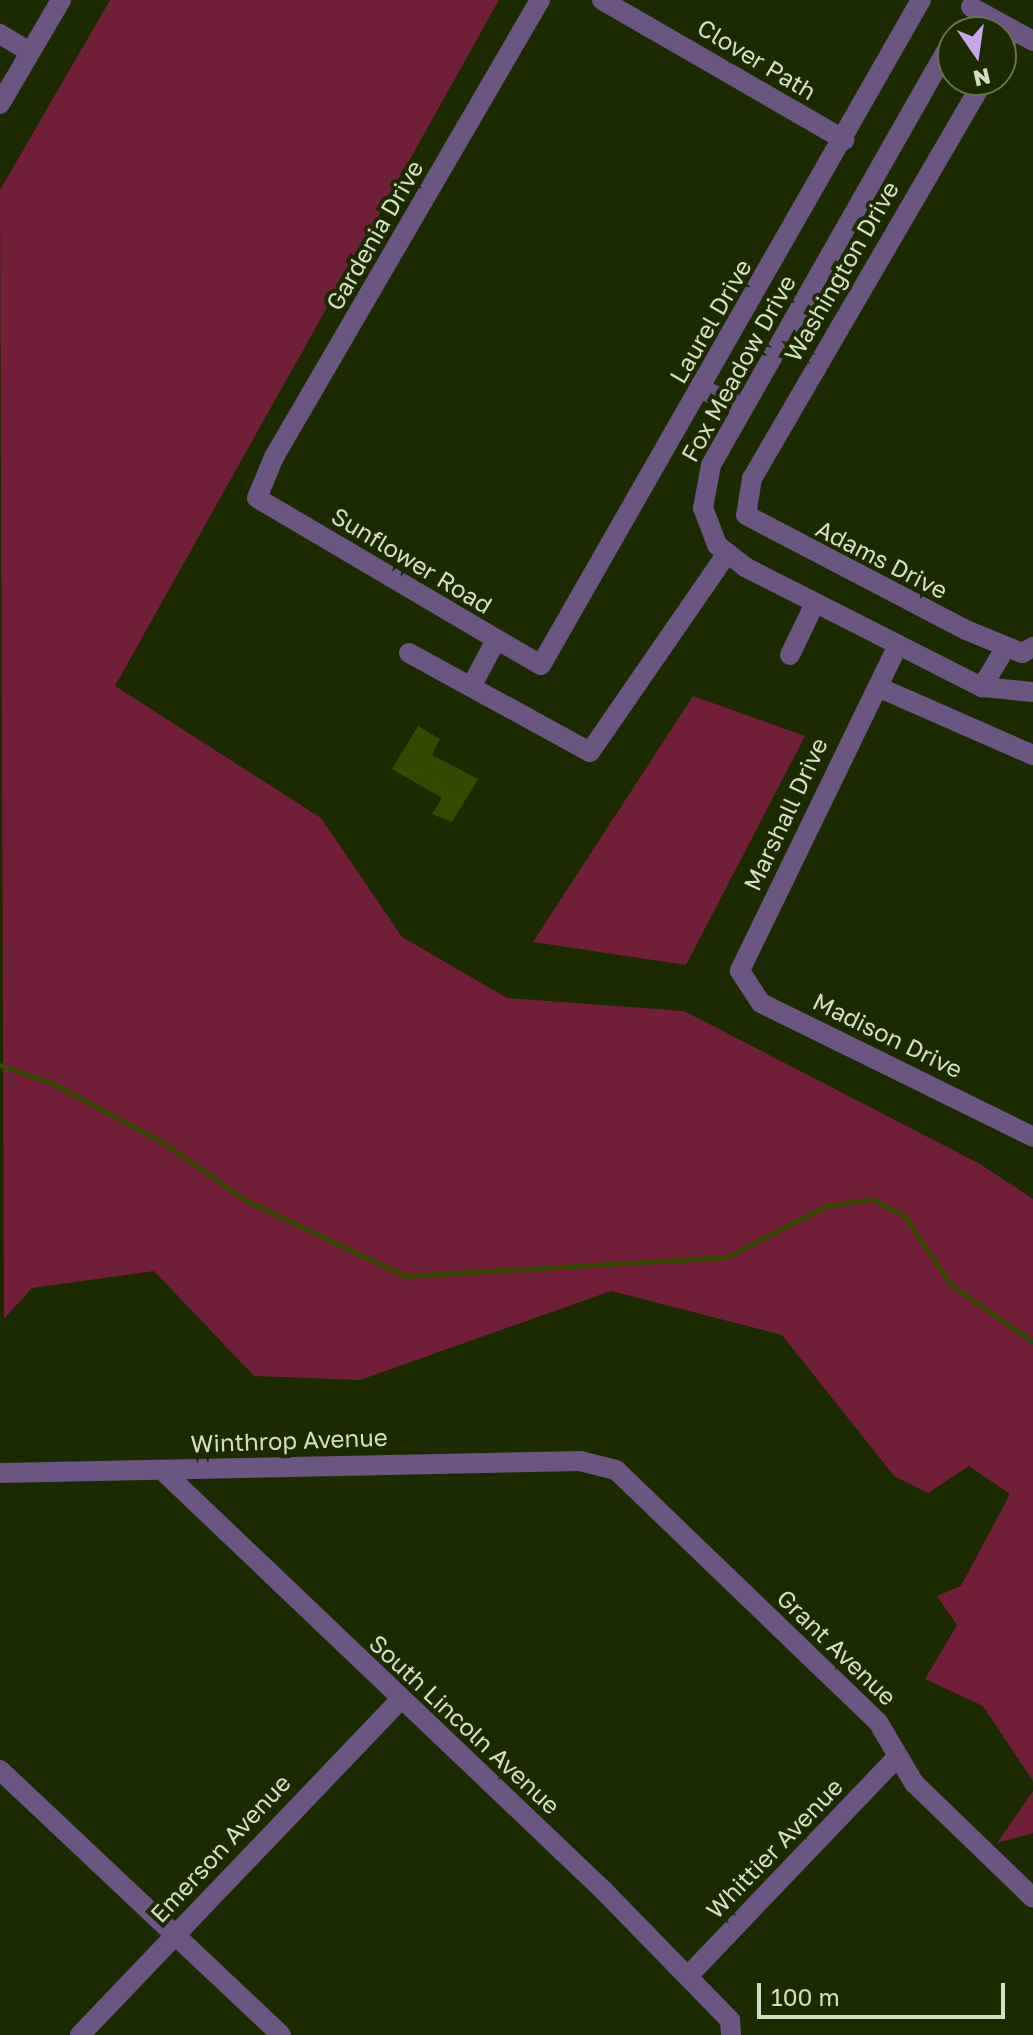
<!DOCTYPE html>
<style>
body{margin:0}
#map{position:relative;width:1033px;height:2035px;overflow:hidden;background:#1c2a00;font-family:"Golos Text",sans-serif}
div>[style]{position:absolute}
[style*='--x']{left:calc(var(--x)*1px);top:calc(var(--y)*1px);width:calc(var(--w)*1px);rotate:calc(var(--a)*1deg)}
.green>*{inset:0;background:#721f39}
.water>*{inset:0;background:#344a00}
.stream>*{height:5px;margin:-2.5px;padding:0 2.5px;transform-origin:2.5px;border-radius:2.5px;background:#344a00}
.minor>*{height:20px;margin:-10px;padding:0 10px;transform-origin:10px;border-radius:10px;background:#6b5582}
span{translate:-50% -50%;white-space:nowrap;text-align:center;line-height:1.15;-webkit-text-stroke:8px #1c2a00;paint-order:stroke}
.street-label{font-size:24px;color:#d3dfc2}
.north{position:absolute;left:937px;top:16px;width:80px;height:80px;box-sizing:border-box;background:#1c2a00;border:2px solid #65724e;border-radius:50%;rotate:167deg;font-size:22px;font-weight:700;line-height:32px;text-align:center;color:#d3dfc2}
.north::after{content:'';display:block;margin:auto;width:28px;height:36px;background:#c9a5ee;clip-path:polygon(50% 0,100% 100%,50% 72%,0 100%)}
.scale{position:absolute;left:757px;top:1983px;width:248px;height:36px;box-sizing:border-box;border:4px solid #d3dfc2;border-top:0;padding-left:10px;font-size:24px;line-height:28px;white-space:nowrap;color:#d3dfc2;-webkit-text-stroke:6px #1c2a00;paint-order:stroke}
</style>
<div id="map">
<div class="green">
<div style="clip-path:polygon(110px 0,499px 0,115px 686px,321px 818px,402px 937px,507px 998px,684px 1011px,980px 1164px,1033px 1199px,1033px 1781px,983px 1706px,925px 1679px,957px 1625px,937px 1596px,961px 1586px,1010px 1494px,969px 1466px,928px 1493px,894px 1476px,782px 1335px,611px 1291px,360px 1380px,254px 1376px,154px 1271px,32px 1288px,4px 1319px,0 190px)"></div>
<div style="clip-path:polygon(693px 696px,805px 736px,686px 965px,533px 942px)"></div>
<div style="clip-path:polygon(1033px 1791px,1033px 1833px,997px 1843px)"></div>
</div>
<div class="water">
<div style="clip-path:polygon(418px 726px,440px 739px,432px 755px,478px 779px,452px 822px,432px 814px,442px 798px,392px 769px)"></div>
</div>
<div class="stream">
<div style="--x:0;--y:1065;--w:55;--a:19.1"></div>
<div style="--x:52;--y:1083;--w:125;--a:28.2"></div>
<div style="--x:162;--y:1142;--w:103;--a:34.8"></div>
<div style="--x:247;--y:1201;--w:176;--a:25.3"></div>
<div style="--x:406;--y:1276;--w:322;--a:-3.4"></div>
<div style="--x:727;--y:1257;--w:111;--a:-27.3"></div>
<div style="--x:826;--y:1206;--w:47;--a:-8.7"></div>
<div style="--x:872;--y:1199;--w:36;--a:27"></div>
<div style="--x:904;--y:1215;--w:84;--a:56.1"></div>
<div style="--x:951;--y:1285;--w:100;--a:34.8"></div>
</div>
<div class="minor">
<div style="--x:540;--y:0;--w:529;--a:120.2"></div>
<div style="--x:274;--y:457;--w:44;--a:112.5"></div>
<div style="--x:257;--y:498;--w:329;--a:30.5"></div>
<div style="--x:541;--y:665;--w:766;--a:-60.26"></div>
<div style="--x:602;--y:0;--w:280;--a:30"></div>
<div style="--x:971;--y:7;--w:71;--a:28.7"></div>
<div style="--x:0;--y:34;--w:35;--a:31"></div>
<div style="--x:953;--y:39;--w:490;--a:119.6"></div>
<div style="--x:711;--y:465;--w:44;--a:100.5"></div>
<div style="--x:703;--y:508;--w:40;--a:69"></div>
<div style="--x:717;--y:545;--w:36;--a:38"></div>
<div style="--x:745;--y:567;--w:266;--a:26.9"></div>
<div style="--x:982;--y:687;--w:51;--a:5.6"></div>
<div style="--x:1001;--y:51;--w:24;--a:-62"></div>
<div style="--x:984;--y:80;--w:461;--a:120.2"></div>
<div style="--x:752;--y:478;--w:37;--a:99"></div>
<div style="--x:746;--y:515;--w:248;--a:27.6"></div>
<div style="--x:966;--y:630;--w:61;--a:22.3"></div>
<div style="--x:1022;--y:653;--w:13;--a:-29"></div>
<div style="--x:0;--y:104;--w:121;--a:-59.6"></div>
<div style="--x:701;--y:389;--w:46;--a:24.3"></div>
<div style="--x:898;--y:645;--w:362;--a:115.9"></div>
<div style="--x:740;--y:971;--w:38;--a:57"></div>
<div style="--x:761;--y:1003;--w:303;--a:26.2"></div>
<div style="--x:409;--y:653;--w:206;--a:28.7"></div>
<div style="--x:590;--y:752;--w:239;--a:-55.4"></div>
<div style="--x:790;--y:655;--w:58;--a:-64.3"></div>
<div style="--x:471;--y:687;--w:53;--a:-62"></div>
<div style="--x:878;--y:687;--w:169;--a:23.7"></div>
<div style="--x:982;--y:687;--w:47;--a:-59"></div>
<div style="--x:162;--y:1470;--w:609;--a:43.6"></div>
<div style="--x:603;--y:1890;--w:182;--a:45.7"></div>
<div style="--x:730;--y:2020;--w:15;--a:86"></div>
<div style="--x:0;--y:1473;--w:580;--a:-1.19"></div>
<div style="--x:580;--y:1461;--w:37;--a:14"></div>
<div style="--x:616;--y:1470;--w:364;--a:43.9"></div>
<div style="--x:878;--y:1722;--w:71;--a:59.5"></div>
<div style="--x:914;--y:1783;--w:165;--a:44"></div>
<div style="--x:0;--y:1770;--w:386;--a:43.3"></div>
<div style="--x:688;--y:1976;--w:303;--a:-46.3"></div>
<div style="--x:80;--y:2035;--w:463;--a:-46.3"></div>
</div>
<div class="street-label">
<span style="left:757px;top:59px;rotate:31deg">Clover Path</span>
<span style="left:374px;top:235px;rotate:-60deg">Gardenia Drive</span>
<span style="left:841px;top:271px;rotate:-60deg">Washington Drive</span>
<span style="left:710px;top:321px;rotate:-60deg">Laurel Drive</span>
<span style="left:738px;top:368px;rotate:-61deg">Fox Meadow Drive</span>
<span style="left:882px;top:559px;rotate:27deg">Adams Drive</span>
<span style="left:412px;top:560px;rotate:31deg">Sunflower Road</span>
<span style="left:785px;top:814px;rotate:-65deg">Marshall Drive</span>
<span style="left:888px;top:1035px;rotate:26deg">Madison Drive</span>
<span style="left:289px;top:1440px;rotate:-2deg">Winthrop Avenue</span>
<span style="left:837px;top:1647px;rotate:44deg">Grant Avenue</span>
<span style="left:465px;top:1724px;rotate:43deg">South Lincoln Avenue</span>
<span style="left:220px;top:1848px;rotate:-47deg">Emerson Avenue</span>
<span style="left:774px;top:1848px;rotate:-46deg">Whittier Avenue</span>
</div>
<div class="north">N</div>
<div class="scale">100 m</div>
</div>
